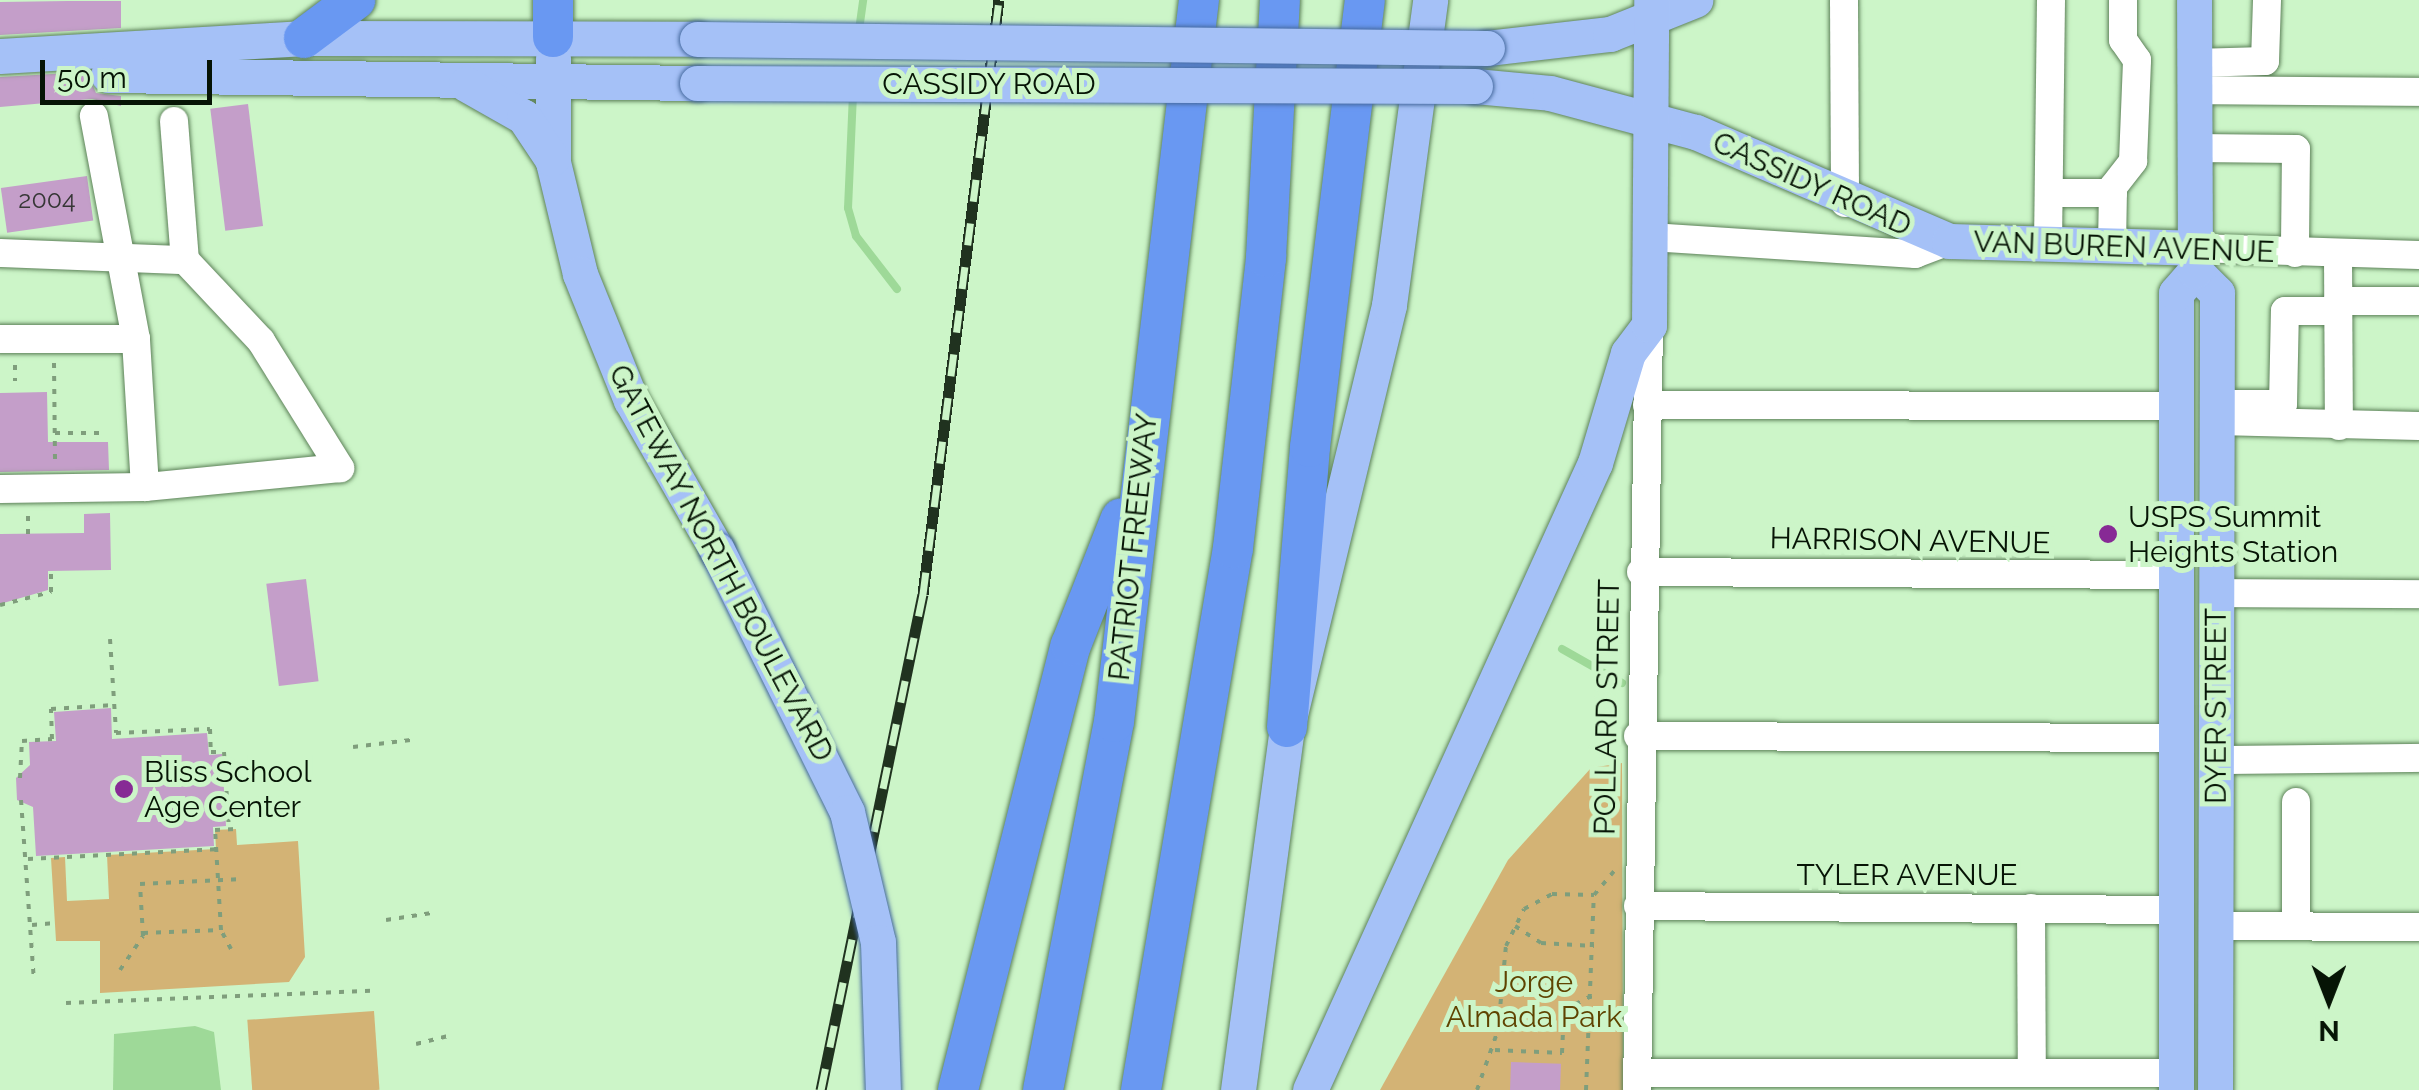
<!DOCTYPE html>
<style>
body{margin:0}
#map{position:relative;width:2419px;height:1090px;overflow:hidden;background:#ccf5c8;font-family:Raleway,sans-serif}
div>[style]{position:absolute}
[style*='--x']{left:calc(var(--x)*1px);top:calc(var(--y)*1px);width:calc(var(--w)*1px);rotate:calc(var(--a)*1deg)}
.green>*{inset:0;background:#d3b375;transform-origin:0 0}
.water>*{inset:0;background:#9ed998}
.stream>*{height:8px;margin:-4px;padding:0 4px;transform-origin:4px;border-radius:4px;background:#9ed998}
.building>*{inset:0;background:#c49ec9;transform-origin:0 0}
.path>*{height:4px;margin-top:-2px;transform-origin:0;background:repeating-linear-gradient(90deg,#7f9e7c 0 5px,transparent 0 13px)}
.roads{filter:drop-shadow(0 0 2px #5d8259) drop-shadow(0 0 2px #5d8259)}
.minor>*{height:28px;margin:-14px;padding:0 14px;transform-origin:14px;border-radius:14px;background:#fff}
.major>*{height:35px;margin:-17.5px;padding:0 17.5px;transform-origin:17.5px;border-radius:17.5px;background:#a5c1f7}
.highway>*{height:40px;margin:-20px;padding:0 20px;transform-origin:20px;border-radius:20px;background:#6998f2}
.rail>*{height:11px;margin-top:-5.5px;transform-origin:0;background:repeating-linear-gradient(90deg,#ccf5c8 0 22px,#20321f 0 44px);box-sizing:border-box;border-block:2px solid #20321f}
.bridges{filter:drop-shadow(0 0 2px #466a9f) drop-shadow(0 0 2px #466a9f)}
.major-bridge>*{height:35px;margin:-17.5px;padding:0 17.5px;transform-origin:17.5px;border-radius:17.5px;background:#a5c1f7}
.dots>*{width:28px;height:28px;translate:-50% -50%;box-sizing:border-box;border:5px solid #ccf5c8;border-radius:50%}
span{translate:-50% -50%;white-space:nowrap;text-align:center;line-height:1.15;-webkit-text-stroke:10px #ccf5c8;paint-order:stroke}
.number-label{font-size:25px;color:#363636}
.number-label span{-webkit-text-stroke-width:0}
.street-label{font-size:30px;color:#061405}
.poi-label{font-size:30px;color:#061405}
.left{translate:0 -50%;text-align:left}
.park-label{font-size:30px;color:#5f4300}
.north{position:absolute;left:2279px;top:950px;width:100px;height:100px;-webkit-text-stroke:8px #ccf5c8;paint-order:stroke;rotate:180deg;font-size:28px;font-weight:700;line-height:40px;text-align:center;color:#061405}
.north::after{content:'';display:block;margin:auto;width:35px;height:45px;background:#061405;clip-path:polygon(50% 0,100% 100%,50% 72%,0 100%)}
.scale{position:absolute;left:40px;top:60px;width:172px;height:45px;box-sizing:border-box;border:5px solid #061405;border-top:0;padding-left:12px;font-size:30px;line-height:35px;white-space:nowrap;color:#061405;-webkit-text-stroke:8px #ccf5c8;paint-order:stroke}
</style>
<div id="map">
<div class="green">
<div style="clip-path:polygon(1622px 763px,1623px 1090px,1380px 1090px,1508px 860px,1591px 768px)"></div>
<div style="clip-path:polygon(236px 829px,237px 845px,298px 841px,305px 957px,289px 982px,100px 993px,100px 941px,56px 941px,51px 858px,65px 857px,67px 901px,109px 899px,107px 855px,216px 849px,215px 830px)"></div>
<div style="left:374px;top:1011px;width:79px;height:127px;rotate:86deg"></div>
</div>
<div class="water">
<div style="clip-path:polygon(195px 1026px,214px 1032px,221px 1090px,113px 1090px,114px 1034px)"></div>
</div>
<div class="stream">
<div style="--x:859;--y:30;--w:30;--a:-82"></div>
<div style="--x:853;--y:94;--w:114;--a:92.5"></div>
<div style="--x:848;--y:208;--w:29;--a:74"></div>
<div style="--x:856;--y:236;--w:67;--a:52.3"></div>
<div style="--x:1562;--y:649;--w:69;--a:29.5"></div>
</div>
<div class="building">
<div style="clip-path:polygon(68px 1px,121px 1px,121px 28px,0 35px,0 2px)"></div>
<div style="clip-path:polygon(87px 72px,96px 93px,121px 96px,121px 106px,92px 99px,0 107px,0 77px)"></div>
<div style="left:248px;top:104px;width:123px;height:38px;rotate:83deg"></div>
<div style="left:87px;top:176px;width:45px;height:87px;rotate:82deg"></div>
<div style="clip-path:polygon(47px 392px,48px 442px,108px 442px,109px 470px,0 472px,0 393px)"></div>
<div style="clip-path:polygon(110px 513px,111px 570px,48px 571px,48px 590px,0 604px,0 534px,84px 533px,84px 514px)"></div>
<div style="left:306px;top:579px;width:103px;height:40px;rotate:83deg"></div>
<div style="clip-path:polygon(111px 708px,112px 739px,207px 733px,209px 755px,222px 754px,226px 826px,213px 827px,214px 846px,36px 856px,33px 807px,17px 800px,16px 778px,30px 765px,29px 742px,56px 741px,54px 712px)"></div>
<div style="left:1511px;top:1062px;width:50px;height:28px;rotate:2deg"></div>
</div>
<div class="path">
<div style="--x:54;--y:363;--w:101;--a:89.4"></div>
<div style="--x:15;--y:365;--w:16;--a:90"></div>
<div style="--x:55;--y:433;--w:49;--a:0"></div>
<div style="--x:28;--y:516;--w:18;--a:90"></div>
<div style="--x:0;--y:605;--w:53;--a:-14.3"></div>
<div style="--x:51;--y:592;--w:21;--a:-90"></div>
<div style="--x:110;--y:639;--w:94;--a:86.3"></div>
<div style="--x:116;--y:733;--w:94;--a:-2.4"></div>
<div style="--x:210;--y:729;--w:23;--a:88"></div>
<div style="--x:211;--y:752;--w:13;--a:0"></div>
<div style="--x:224;--y:752;--w:77;--a:86.3"></div>
<div style="--x:353;--y:747;--w:58;--a:-6.9"></div>
<div style="--x:20;--y:778;--w:37;--a:-87"></div>
<div style="--x:22;--y:741;--w:30;--a:-4"></div>
<div style="--x:52;--y:739;--w:30;--a:-92"></div>
<div style="--x:51;--y:709;--w:63;--a:-3.6"></div>
<div style="--x:21;--y:800;--w:181;--a:85.9"></div>
<div style="--x:28;--y:859;--w:188;--a:-3"></div>
<div style="--x:386;--y:920;--w:46;--a:-8.8"></div>
<div style="--x:32;--y:925;--w:23;--a:-5"></div>
<div style="--x:1515;--y:926;--w:31;--a:33"></div>
<div style="--x:1541;--y:943;--w:53;--a:3.2"></div>
<div style="--x:143;--y:933;--w:78;--a:-2.2"></div>
<div style="--x:231;--y:949;--w:21;--a:-118"></div>
<div style="--x:221;--y:930;--w:100;--a:-93.4"></div>
<div style="--x:215;--y:830;--w:21;--a:-3"></div>
<div style="--x:120;--y:970;--w:41;--a:-55.9"></div>
<div style="--x:143;--y:936;--w:52;--a:-93.3"></div>
<div style="--x:140;--y:884;--w:103;--a:-2.8"></div>
<div style="--x:66;--y:1003;--w:305;--a:-2.3"></div>
<div style="--x:416;--y:1044;--w:33;--a:-14"></div>
<div style="--x:1495;--y:1050;--w:67;--a:2.6"></div>
<div style="--x:1562;--y:1053;--w:43;--a:-87.3"></div>
<div style="--x:1564;--y:1010;--w:36;--a:-27"></div>
<div style="--x:1477;--y:1090;--w:64;--a:-70.7"></div>
<div style="--x:1498;--y:1030;--w:84;--a:-84.6"></div>
<div style="--x:1506;--y:946;--w:41;--a:-64.1"></div>
<div style="--x:1524;--y:909;--w:32;--a:-28"></div>
<div style="--x:1552;--y:894;--w:42;--a:1.4"></div>
<div style="--x:1586;--y:1090;--w:195;--a:-87.7"></div>
<div style="--x:1594;--y:895;--w:31;--a:-50"></div>
</div>
<div class="roads">
<div class="minor">
<div style="--x:1844;--y:0;--w:203;--a:89.7"></div>
<div style="--x:2194;--y:63;--w:71;--a:-1.6"></div>
<div style="--x:2265;--y:61;--w:61;--a:-88.1"></div>
<div style="--x:2194;--y:90;--w:225;--a:0.5"></div>
<div style="--x:174;--y:121;--w:139;--a:85.5"></div>
<div style="--x:2194;--y:148;--w:102;--a:0.6"></div>
<div style="--x:2296;--y:149;--w:104;--a:90.6"></div>
<div style="--x:2049;--y:193;--w:64;--a:0"></div>
<div style="--x:1651;--y:237;--w:265;--a:3.7"></div>
<div style="--x:1915;--y:254;--w:36;--a:-21"></div>
<div style="--x:2048;--y:245;--w:245;--a:-89.3"></div>
<div style="--x:2112;--y:246;--w:59;--a:-89"></div>
<div style="--x:2113;--y:187;--w:33;--a:-52"></div>
<div style="--x:2133;--y:161;--w:101;--a:-87.7"></div>
<div style="--x:2137;--y:60;--w:24;--a:-125"></div>
<div style="--x:2123;--y:40;--w:40;--a:-90"></div>
<div style="--x:2195;--y:248;--w:224;--a:1.8"></div>
<div style="--x:0;--y:253;--w:185;--a:2.2"></div>
<div style="--x:185;--y:260;--w:111;--a:46.8"></div>
<div style="--x:261;--y:341;--w:150;--a:58.1"></div>
<div style="--x:340;--y:468;--w:196;--a:174.4"></div>
<div style="--x:2338;--y:254;--w:172;--a:89.7"></div>
<div style="--x:2338;--y:301;--w:81;--a:0"></div>
<div style="--x:0;--y:339;--w:136;--a:0"></div>
<div style="--x:136;--y:339;--w:227;--a:-100.7"></div>
<div style="--x:2218;--y:404;--w:65;--a:0"></div>
<div style="--x:2283;--y:404;--w:93;--a:-88.8"></div>
<div style="--x:2285;--y:311;--w:53;--a:0"></div>
<div style="--x:1647;--y:405;--w:530;--a:0.11"></div>
<div style="--x:2218;--y:421;--w:201;--a:1.4"></div>
<div style="--x:0;--y:489;--w:145;--a:-0.8"></div>
<div style="--x:145;--y:487;--w:148;--a:-93.5"></div>
<div style="--x:1641;--y:572;--w:537;--a:0.32"></div>
<div style="--x:2216;--y:593;--w:203;--a:0.3"></div>
<div style="--x:1638;--y:736;--w:539;--a:0.21"></div>
<div style="--x:2217;--y:760;--w:202;--a:-0.6"></div>
<div style="--x:2296;--y:802;--w:124;--a:90"></div>
<div style="--x:1638;--y:906;--w:538;--a:0.43"></div>
<div style="--x:2031;--y:908;--w:165;--a:89.7"></div>
<div style="--x:2216;--y:926;--w:203;--a:0.3"></div>
<div style="--x:1637;--y:1073;--w:539;--a:0"></div>
<div style="--x:1637;--y:1090;--w:765;--a:-89.1"></div>
</div>
<div class="major">
<div style="--x:1487;--y:48;--w:124;--a:-6.5"></div>
<div style="--x:1610;--y:34;--w:92;--a:-21.8"></div>
<div style="--x:0;--y:56;--w:305;--a:-3.4"></div>
<div style="--x:304;--y:38;--w:393;--a:0.1"></div>
<div style="--x:553;--y:58;--w:104;--a:90"></div>
<div style="--x:553;--y:162;--w:115;--a:76.4"></div>
<div style="--x:580;--y:274;--w:136;--a:68"></div>
<div style="--x:631;--y:400;--w:173;--a:60.2"></div>
<div style="--x:108;--y:75;--w:589;--a:0.78"></div>
<div style="--x:466;--y:84;--w:67;--a:29.6"></div>
<div style="--x:524;--y:117;--w:50;--a:56.3"></div>
<div style="--x:1475;--y:86;--w:75;--a:5.3"></div>
<div style="--x:1550;--y:93;--w:151;--a:15"></div>
<div style="--x:1696;--y:132;--w:275;--a:23.3"></div>
<div style="--x:1949;--y:241;--w:246;--a:1.6"></div>
<div style="--x:2195;--y:271;--w:31;--a:45"></div>
<div style="--x:2217;--y:293;--w:797;--a:90.14"></div>
<div style="--x:1238;--y:1090;--w:366;--a:-82.3"></div>
<div style="--x:1287;--y:727;--w:434;--a:-76.4"></div>
<div style="--x:1389;--y:305;--w:308;--a:-82.3"></div>
<div style="--x:1310;--y:1090;--w:689;--a:-65.56"></div>
<div style="--x:1595;--y:463;--w:115;--a:-73.3"></div>
<div style="--x:1628;--y:353;--w:35;--a:-53"></div>
<div style="--x:1649;--y:325;--w:325;--a:-89.6"></div>
<div style="--x:2176;--y:1090;--w:797;--a:-90"></div>
<div style="--x:2176;--y:293;--w:29;--a:-49"></div>
<div style="--x:2195;--y:271;--w:271;--a:-90.2"></div>
</div>
<div class="highway">
<div style="--x:553;--y:0;--w:37;--a:90"></div>
<div style="--x:304;--y:38;--w:64;--a:-36.7"></div>
<div style="--x:1287;--y:727;--w:281;--a:-85.3"></div>
<div style="--x:1310;--y:447;--w:450;--a:-83"></div>
<div style="--x:958;--y:1090;--w:459;--a:-75.8"></div>
<div style="--x:1071;--y:645;--w:136;--a:-68.5"></div>
<div style="--x:1043;--y:1090;--w:375;--a:-79.1"></div>
<div style="--x:1114;--y:722;--w:727;--a:-83.29"></div>
<div style="--x:1141;--y:1090;--w:550;--a:-80.37"></div>
<div style="--x:1233;--y:548;--w:293;--a:-83.5"></div>
<div style="--x:1266;--y:257;--w:257;--a:-86.9"></div>
</div>
</div>
<div class="rail">
<div style="--x:821;--y:1090;--w:506;--a:-78.38"></div>
<div style="--x:923;--y:594;--w:599;--a:-82.71"></div>
</div>
<div class="bridges">
<div class="major-bridge">
<div style="--x:697;--y:39;--w:790;--a:0.65"></div>
<div style="--x:697;--y:83;--w:778;--a:0.22"></div>
<div style="--x:717;--y:550;--w:292;--a:63.6"></div>
<div style="--x:847;--y:812;--w:134;--a:76.6"></div>
<div style="--x:878;--y:942;--w:148;--a:88.1"></div>
</div>
</div>
<div class="dots">
<div style="left:2108px;top:534px;background:#872a95"></div>
<div style="left:124px;top:789px;background:#872a95"></div>
</div>
<div class="number-label">
<span style="left:47px;top:199px">2004</span>
</div>
<div class="street-label">
<span style="left:989px;top:84px">CASSIDY ROAD</span>
<span style="left:1812px;top:184px;rotate:24deg">CASSIDY ROAD</span>
<span style="left:2124px;top:247px;rotate:2deg">VAN BUREN AVENUE</span>
<span style="left:1910px;top:541px;rotate:1deg">HARRISON AVENUE</span>
<span style="left:1133px;top:547px;rotate:-84deg">PATRIOT FREEWAY</span>
<span style="left:721px;top:563px;rotate:62deg">GATEWAY NORTH BOULEVARD</span>
<span style="left:2216px;top:706px;rotate:-90deg">DYER STREET</span>
<span style="left:1607px;top:707px;rotate:-89deg">POLLARD STREET</span>
<span style="left:1907px;top:875px">TYLER AVENUE</span>
</div>
<div class="poi-label">
<span class="left" style="left:2128px;top:534px">USPS Summit<br>Heights Station</span>
<span class="left" style="left:144px;top:789px">Bliss School<br>Age Center</span>
</div>
<div class="park-label">
<span style="left:1534px;top:999px">Jorge<br>Almada Park</span>
</div>
<div class="north">N</div>
<div class="scale">50 m</div>
</div>
